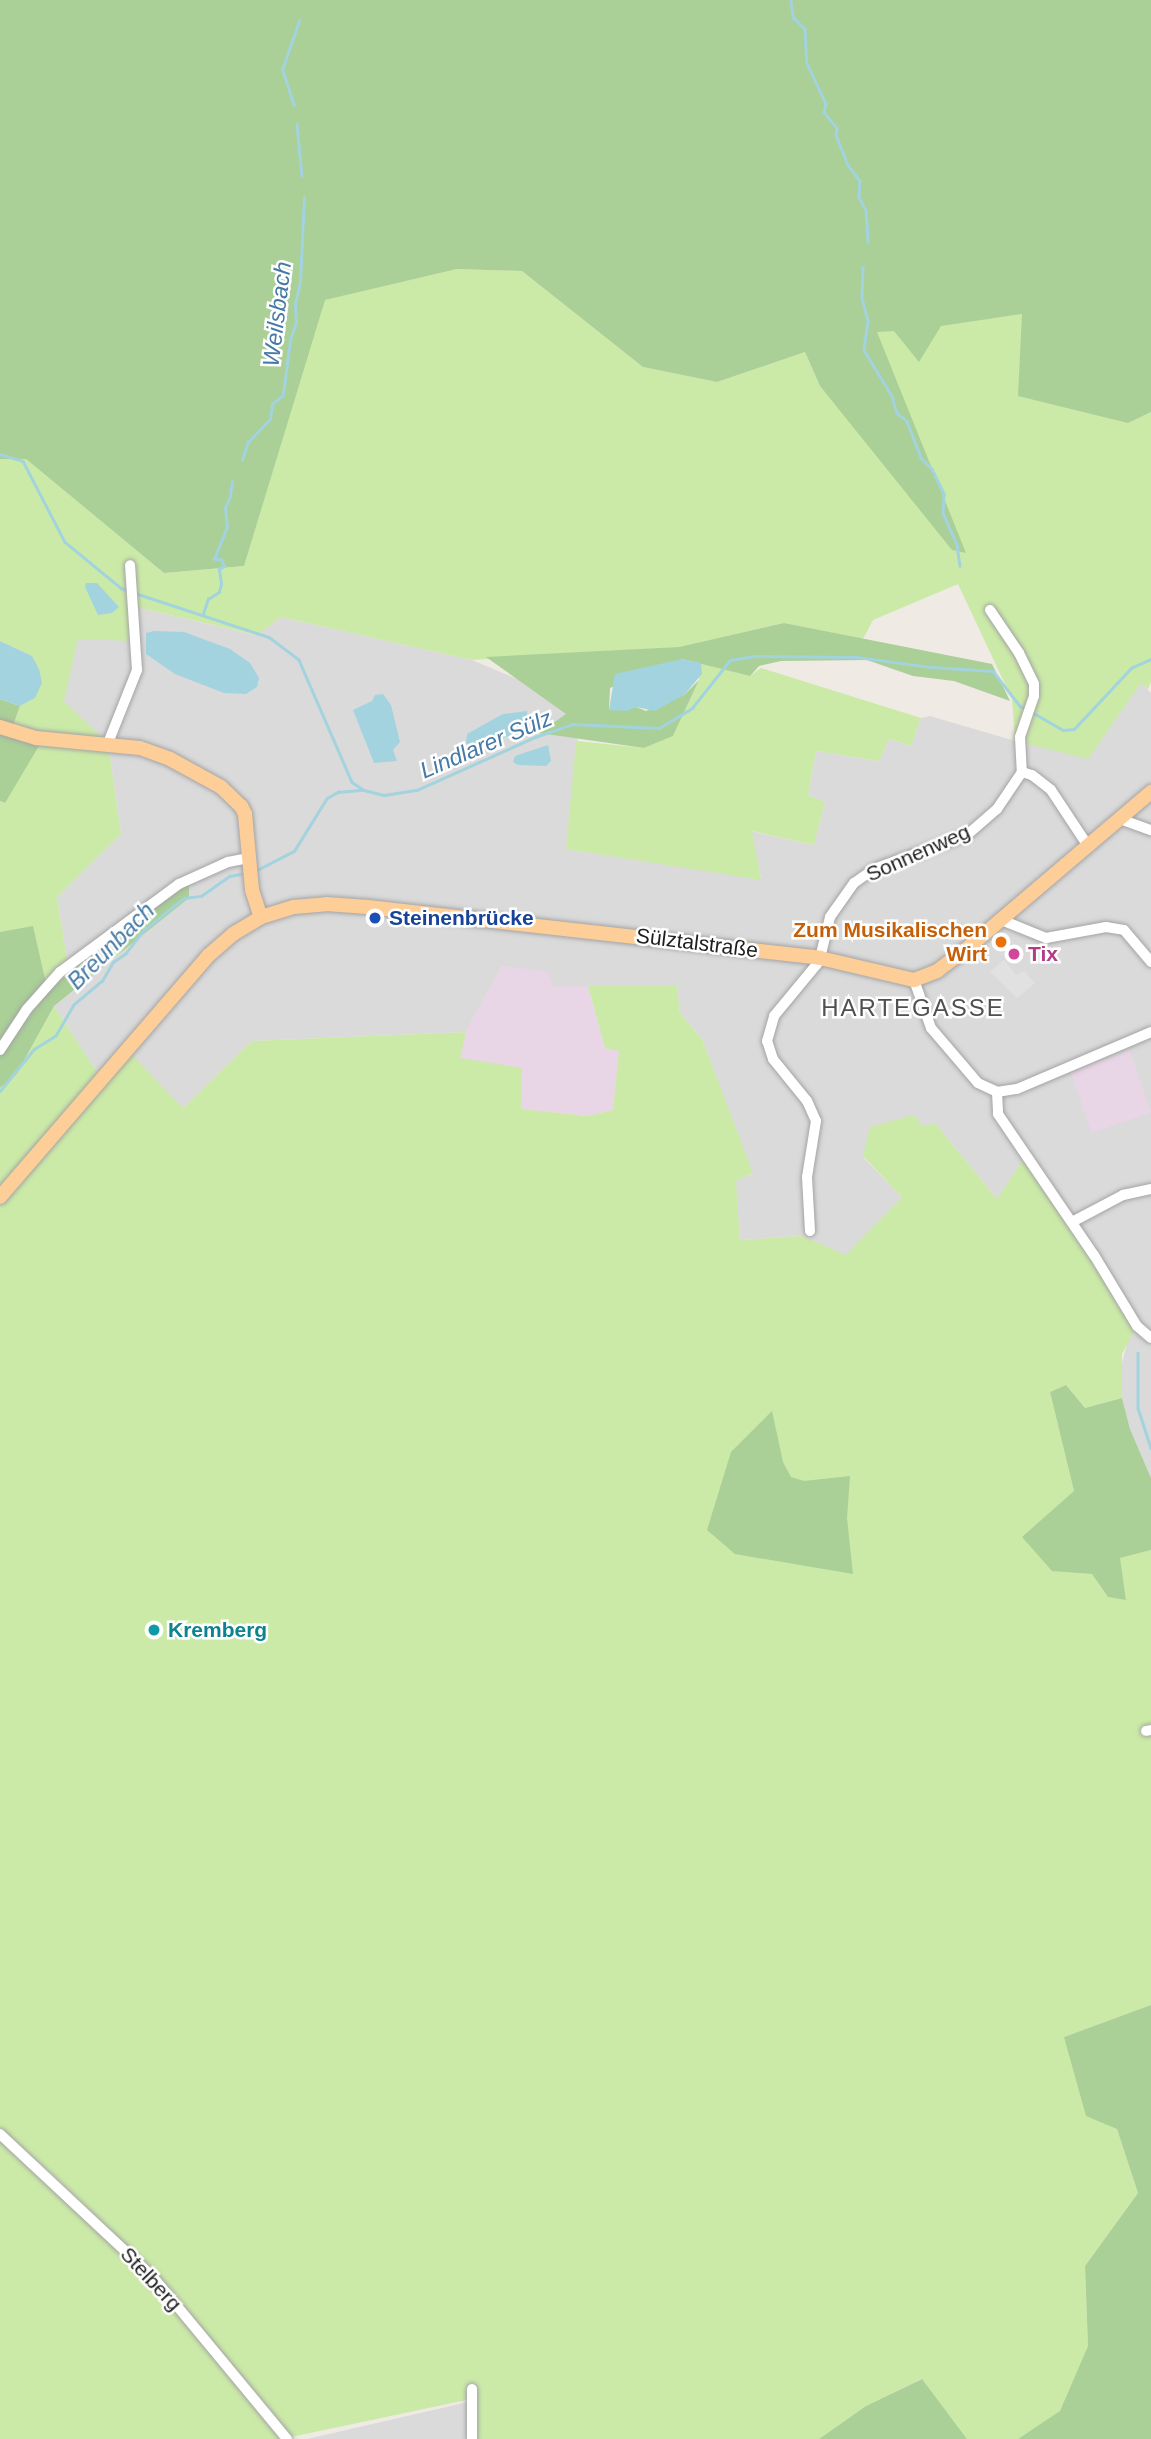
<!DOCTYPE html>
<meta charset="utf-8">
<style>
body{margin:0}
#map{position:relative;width:1151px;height:2439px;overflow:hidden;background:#efeae3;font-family:Arial,sans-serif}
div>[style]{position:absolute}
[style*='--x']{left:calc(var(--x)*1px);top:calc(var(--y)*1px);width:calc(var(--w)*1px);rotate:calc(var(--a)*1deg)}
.residential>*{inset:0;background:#dbdada}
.industrial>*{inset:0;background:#e8d5e5;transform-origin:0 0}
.grass>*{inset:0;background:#cbeaa7}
.forest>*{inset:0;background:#aacf97}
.parking>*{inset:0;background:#e1e1e1}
.water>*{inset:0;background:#a2d3de}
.stream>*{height:2.5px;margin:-1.25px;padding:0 1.25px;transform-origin:1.25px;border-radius:1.25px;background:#a2d3de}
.roads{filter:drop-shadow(0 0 2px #a4a4a4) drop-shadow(0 0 2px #a4a4a4)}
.minor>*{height:10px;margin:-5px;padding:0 5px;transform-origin:5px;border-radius:5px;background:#fff}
.major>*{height:14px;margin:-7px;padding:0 7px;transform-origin:7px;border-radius:7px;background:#fece99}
.dots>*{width:19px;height:19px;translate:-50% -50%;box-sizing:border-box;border:4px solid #fff;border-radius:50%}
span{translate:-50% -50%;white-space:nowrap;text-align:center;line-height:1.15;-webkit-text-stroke:5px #fff;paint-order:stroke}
.street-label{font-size:21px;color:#1d1d1d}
.transit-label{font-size:21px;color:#164399;font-weight:700}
.left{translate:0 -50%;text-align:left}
.food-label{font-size:21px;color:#c56008;font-weight:700}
.right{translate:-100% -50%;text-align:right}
.hotel-label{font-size:21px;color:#b23c85;font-weight:700}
.culture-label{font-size:21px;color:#0d838f;font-weight:700}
.water-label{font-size:23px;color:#457aa7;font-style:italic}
.quarter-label{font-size:24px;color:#505050;letter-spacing:2px}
</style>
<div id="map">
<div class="residential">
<div style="clip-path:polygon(135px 607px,256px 635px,281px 617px,472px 660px,581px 706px,566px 849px,761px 879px,751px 831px,814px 845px,825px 802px,808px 795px,816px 751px,879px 761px,889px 739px,911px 746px,921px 718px,930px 716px,1015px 741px,1141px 682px,1151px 693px,1151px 1478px,1130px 1429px,1122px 1398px,1120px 1371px,1129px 1336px,1025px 1158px,997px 1199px,935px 1123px,863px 1157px,902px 1197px,846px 1256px,802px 1236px,740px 1240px,735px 1181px,752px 1174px,702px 1039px,680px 1013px,677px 986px,553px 987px,502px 966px,466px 1032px,252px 1041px,183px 1108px,101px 1078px,54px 1006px,189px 898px,189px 884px,69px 972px,57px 897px,121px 834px,108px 743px,63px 702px,78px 638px)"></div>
<div style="clip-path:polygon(468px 2402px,469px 2439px,307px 2439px)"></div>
</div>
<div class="industrial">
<div style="clip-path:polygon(502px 966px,548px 972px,553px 987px,588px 986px,605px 1048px,620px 1050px,613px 1110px,588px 1116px,521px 1109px,459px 1058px,466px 1032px)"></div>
<div style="left:1130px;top:1051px;width:65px;height:63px;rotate:71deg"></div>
</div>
<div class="grass">
<div style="clip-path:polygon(457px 269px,522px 271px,643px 367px,717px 382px,805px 352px,820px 386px,965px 552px,876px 332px,1022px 314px,1127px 423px,1151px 412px,1151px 682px,1148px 689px,1141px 683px,1088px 759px,1015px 741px,1012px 699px,958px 584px,873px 620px,863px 639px,784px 623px,679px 647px,472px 660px,281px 617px,257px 635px,135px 607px,133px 641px,78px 639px,64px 701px,108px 743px,121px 834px,57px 897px,69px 972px,48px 993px,33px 927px,0 932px,0 801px,4px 803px,39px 746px,9px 737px,20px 706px,35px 698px,32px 656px,0 641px,0 459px,26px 459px,164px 573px,244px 566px,324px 300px)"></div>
<div style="clip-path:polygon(701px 663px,750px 676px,761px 668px,921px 718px,911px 746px,889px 739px,879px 761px,816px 751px,808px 795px,825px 802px,814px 845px,752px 831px,761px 880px,566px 849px,576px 741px,644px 748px,673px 736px,699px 680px)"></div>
<div style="clip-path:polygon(588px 986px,677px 986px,680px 1013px,702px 1039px,753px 1173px,736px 1181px,740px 1240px,802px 1236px,846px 1255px,902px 1197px,863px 1156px,870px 1127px,914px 1115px,923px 1126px,935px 1123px,997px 1199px,1025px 1157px,1137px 1326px,1122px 1354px,1122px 1398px,1085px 1408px,1066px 1385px,1050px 1392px,1074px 1491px,1052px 1570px,1092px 1574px,1108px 1597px,1126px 1599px,1119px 1558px,1151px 1550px,1151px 2005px,1064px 2037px,1117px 2129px,1138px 2193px,1085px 2266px,1088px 2346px,1060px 2412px,1018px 2439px,967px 2439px,921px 2379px,866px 2406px,819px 2439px,477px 2439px,476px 2398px,291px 2437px,156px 2274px,52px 2174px,0 2129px,0 1203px,129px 1052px,183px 1108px,252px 1041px,466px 1032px,460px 1058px,522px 1068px,521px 1109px,588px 1116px,613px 1110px,619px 1051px,605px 1048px)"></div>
<div style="clip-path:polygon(54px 1006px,101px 1078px,0 1193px,0 1088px,16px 1075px)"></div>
<div style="clip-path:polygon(0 2134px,153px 2277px,287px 2439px,0 2439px)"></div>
</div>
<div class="forest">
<div style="clip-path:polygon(0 0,1151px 0,1151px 412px,1128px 423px,1018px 396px,1022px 314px,941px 326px,919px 362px,894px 331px,877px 332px,966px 553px,952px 550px,820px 386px,805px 352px,717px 382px,643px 367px,522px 271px,457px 269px,325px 300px,244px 566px,164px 573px,26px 459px,0 459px)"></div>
<div style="clip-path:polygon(784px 623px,992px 664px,1010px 701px,954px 681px,913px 676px,867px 660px,781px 661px,759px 666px,750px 676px,682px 659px,610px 688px,609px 710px,636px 707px,646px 711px,684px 695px,699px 680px,673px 736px,644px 748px,539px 733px,566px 714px,486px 657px,679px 647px)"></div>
<div style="clip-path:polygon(0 699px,20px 706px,9px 737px,39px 746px,5px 803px,0 801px)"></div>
<div style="clip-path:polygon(189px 884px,189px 898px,54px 1006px,16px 1075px,0 1088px,0 932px,33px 926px,48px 992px,69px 972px,174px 891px)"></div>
<div style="clip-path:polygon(1066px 1385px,1085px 1408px,1122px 1398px,1130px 1429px,1151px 1478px,1151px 1550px,1120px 1558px,1126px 1600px,1108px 1597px,1092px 1574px,1052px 1571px,1022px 1537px,1074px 1491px,1050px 1392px)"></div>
<div style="clip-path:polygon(772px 1411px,783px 1462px,791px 1477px,804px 1481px,850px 1476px,847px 1518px,853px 1574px,735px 1554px,707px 1530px,731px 1452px)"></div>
<div style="clip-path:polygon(1151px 2005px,1151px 2439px,1018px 2439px,1060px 2411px,1088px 2346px,1085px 2266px,1138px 2193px,1117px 2129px,1086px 2116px,1064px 2037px)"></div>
<div style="clip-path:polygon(922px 2379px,967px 2439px,819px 2439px,866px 2406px)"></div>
</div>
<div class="parking">
<div style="clip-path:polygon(1004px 960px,1016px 975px,1024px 971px,1035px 983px,1017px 998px,990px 972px)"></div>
</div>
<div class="water">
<div style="clip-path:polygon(86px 583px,97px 583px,119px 607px,112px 613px,98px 615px,85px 587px)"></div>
<div style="clip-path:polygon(154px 631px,184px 632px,230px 649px,250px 663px,259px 678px,257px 687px,246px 694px,224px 693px,175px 674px,146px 654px,146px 633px)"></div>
<div style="clip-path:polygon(0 641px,32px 656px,39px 669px,42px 683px,35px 698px,20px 706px,0 699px)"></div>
<div style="clip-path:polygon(682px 659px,701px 663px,702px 674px,684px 695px,655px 711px,636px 707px,627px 711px,609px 710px,615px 674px)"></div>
<div style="clip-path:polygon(383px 694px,391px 705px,400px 742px,393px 750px,397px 761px,374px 763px,353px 710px,372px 701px,375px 695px)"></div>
<div style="clip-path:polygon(527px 711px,528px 730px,471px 748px,466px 743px,467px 734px,503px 714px)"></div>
<div style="clip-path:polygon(548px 745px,551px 761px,546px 766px,518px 765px,513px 762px,515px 756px)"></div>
</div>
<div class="stream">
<div style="--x:791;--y:0;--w:17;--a:83"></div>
<div style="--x:793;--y:17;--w:17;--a:45"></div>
<div style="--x:805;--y:29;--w:34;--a:87"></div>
<div style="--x:807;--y:63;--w:45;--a:65.1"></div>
<div style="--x:826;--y:104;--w:8;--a:104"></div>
<div style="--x:824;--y:112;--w:21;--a:51"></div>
<div style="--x:837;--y:128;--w:7;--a:98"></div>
<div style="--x:836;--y:135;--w:32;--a:68"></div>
<div style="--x:848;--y:165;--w:20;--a:53"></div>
<div style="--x:860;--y:181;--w:16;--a:94"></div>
<div style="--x:859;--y:197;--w:16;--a:63"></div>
<div style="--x:866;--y:211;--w:31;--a:86"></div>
<div style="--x:294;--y:106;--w:38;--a:-108"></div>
<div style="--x:282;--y:70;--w:52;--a:-70.9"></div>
<div style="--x:297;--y:124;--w:52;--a:84.5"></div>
<div style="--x:863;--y:267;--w:31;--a:92"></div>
<div style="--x:862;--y:298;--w:24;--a:75"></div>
<div style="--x:868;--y:321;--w:29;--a:98"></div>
<div style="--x:864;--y:350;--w:54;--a:58.7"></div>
<div style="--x:892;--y:396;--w:18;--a:74"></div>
<div style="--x:897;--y:413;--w:13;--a:39"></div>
<div style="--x:907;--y:421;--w:40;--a:69"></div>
<div style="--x:921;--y:458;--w:16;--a:45"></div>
<div style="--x:932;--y:469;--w:28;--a:64"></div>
<div style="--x:944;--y:494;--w:19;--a:93"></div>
<div style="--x:943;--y:513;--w:35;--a:66"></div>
<div style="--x:957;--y:545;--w:21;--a:82"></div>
<div style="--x:0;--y:454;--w:24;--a:17"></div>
<div style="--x:23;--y:461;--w:91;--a:62.6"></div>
<div style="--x:65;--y:542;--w:72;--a:39.4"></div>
<div style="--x:121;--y:588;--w:9;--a:21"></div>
<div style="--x:242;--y:460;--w:19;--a:-72"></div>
<div style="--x:248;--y:442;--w:32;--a:-46"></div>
<div style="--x:270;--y:419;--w:15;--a:-82"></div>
<div style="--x:272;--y:404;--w:14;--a:-39"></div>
<div style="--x:283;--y:395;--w:55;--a:-82.7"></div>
<div style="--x:290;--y:340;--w:18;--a:-71"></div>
<div style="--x:296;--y:323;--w:19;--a:-93"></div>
<div style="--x:295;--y:304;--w:22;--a:-77"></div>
<div style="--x:300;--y:283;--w:85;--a:-87.3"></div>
<div style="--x:135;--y:593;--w:141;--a:18.2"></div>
<div style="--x:269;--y:637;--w:38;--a:37"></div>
<div style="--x:299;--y:660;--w:133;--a:66.5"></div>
<div style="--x:352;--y:782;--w:14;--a:34"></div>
<div style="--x:364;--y:790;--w:21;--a:14"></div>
<div style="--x:384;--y:795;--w:33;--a:-9"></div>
<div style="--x:417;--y:790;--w:129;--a:-24.2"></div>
<div style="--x:535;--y:737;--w:40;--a:-18.9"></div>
<div style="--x:573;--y:724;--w:86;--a:2.7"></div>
<div style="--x:659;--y:728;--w:39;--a:-31"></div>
<div style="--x:692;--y:708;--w:61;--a:-51.6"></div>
<div style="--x:730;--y:660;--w:25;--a:-9"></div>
<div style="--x:755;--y:656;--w:102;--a:0.6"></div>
<div style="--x:857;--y:657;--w:75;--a:7.7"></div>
<div style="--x:931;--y:667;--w:62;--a:3.7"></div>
<div style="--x:993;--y:671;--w:44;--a:52.4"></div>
<div style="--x:1020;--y:706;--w:7;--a:27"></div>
<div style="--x:203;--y:614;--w:16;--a:-72"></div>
<div style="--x:208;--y:599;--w:13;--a:-32"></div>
<div style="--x:219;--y:592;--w:8;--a:-76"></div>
<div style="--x:221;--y:584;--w:15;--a:-98"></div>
<div style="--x:219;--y:569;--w:6;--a:-31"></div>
<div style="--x:224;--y:566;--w:7;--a:-117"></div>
<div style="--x:221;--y:560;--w:7;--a:-172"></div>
<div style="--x:214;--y:559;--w:35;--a:-68"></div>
<div style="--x:227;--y:527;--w:19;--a:-96"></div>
<div style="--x:225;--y:508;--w:12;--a:-66"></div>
<div style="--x:230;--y:497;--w:16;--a:-83"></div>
<div style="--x:1032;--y:712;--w:36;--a:30"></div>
<div style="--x:1063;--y:730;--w:11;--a:-5"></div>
<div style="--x:1074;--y:729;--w:83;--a:-46.9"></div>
<div style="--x:1131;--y:668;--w:22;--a:-24"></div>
<div style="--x:255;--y:871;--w:44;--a:-27.1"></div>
<div style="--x:294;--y:851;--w:62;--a:-58.1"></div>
<div style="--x:327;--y:798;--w:13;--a:-29"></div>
<div style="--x:338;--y:792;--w:24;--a:-5"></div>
<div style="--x:0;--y:1091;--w:54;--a:-51"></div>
<div style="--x:34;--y:1049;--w:26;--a:-32"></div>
<div style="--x:56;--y:1035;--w:34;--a:-60"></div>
<div style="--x:73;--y:1005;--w:38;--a:-40"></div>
<div style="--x:102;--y:981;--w:22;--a:-60"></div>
<div style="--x:113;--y:962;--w:14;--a:-34"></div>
<div style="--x:125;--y:954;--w:31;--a:-52"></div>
<div style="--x:144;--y:930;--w:51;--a:-38.7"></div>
<div style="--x:184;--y:898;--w:17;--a:-7"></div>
<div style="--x:201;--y:896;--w:35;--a:-35"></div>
<div style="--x:230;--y:876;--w:15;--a:-11"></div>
<div style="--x:1138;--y:1353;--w:55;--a:90"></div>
<div style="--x:1138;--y:1408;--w:42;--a:72"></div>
</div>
<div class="roads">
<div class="minor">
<div style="--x:990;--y:610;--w:52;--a:56"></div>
<div style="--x:1019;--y:653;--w:34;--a:64"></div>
<div style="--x:1034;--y:684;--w:12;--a:90"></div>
<div style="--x:1034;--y:696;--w:43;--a:108.9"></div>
<div style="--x:1020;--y:737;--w:35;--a:87"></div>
<div style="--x:108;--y:743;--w:79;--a:-68.3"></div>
<div style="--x:137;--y:670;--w:105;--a:-93.8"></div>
<div style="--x:1022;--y:772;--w:10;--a:17"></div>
<div style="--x:1032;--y:775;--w:24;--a:38"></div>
<div style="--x:1051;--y:790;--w:67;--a:56.5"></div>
<div style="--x:1120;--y:819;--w:33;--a:20"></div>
<div style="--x:999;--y:919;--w:51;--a:22"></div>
<div style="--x:1046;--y:938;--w:61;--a:-10.4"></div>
<div style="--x:1106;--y:927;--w:18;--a:9"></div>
<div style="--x:1124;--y:930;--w:42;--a:49.8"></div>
<div style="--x:820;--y:958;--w:42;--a:-76.3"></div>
<div style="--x:830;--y:917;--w:42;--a:-54.8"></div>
<div style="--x:854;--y:883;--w:24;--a:-35"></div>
<div style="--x:874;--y:869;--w:99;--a:-20.1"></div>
<div style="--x:967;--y:835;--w:40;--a:-41"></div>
<div style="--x:997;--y:809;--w:45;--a:-56"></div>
<div style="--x:914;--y:980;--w:51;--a:70.5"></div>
<div style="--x:931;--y:1028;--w:72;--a:49.5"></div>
<div style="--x:978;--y:1083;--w:21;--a:25"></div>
<div style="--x:997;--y:1092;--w:20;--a:-9"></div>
<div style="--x:1017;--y:1089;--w:146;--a:-23"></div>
<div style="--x:0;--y:1050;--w:49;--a:-56.6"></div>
<div style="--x:27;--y:1009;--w:50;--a:-48.3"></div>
<div style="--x:60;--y:972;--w:148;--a:-36.5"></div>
<div style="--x:179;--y:884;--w:54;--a:-24.2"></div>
<div style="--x:228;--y:862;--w:21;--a:-11"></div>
<div style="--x:997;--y:1092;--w:22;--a:87"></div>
<div style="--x:998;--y:1114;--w:171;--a:55.8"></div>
<div style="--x:1094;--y:1255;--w:83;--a:58.8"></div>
<div style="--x:1137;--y:1326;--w:18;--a:41"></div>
<div style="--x:1072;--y:1222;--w:58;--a:-27.9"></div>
<div style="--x:1123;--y:1195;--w:29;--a:-12"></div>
<div style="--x:810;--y:1231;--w:54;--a:-93.2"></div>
<div style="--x:807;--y:1177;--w:57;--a:-80.9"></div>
<div style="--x:816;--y:1121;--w:22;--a:-114"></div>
<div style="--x:807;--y:1101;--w:54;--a:-129"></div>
<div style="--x:773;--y:1059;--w:19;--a:-108"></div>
<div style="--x:767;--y:1041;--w:26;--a:-74"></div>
<div style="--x:774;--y:1016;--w:75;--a:-50.4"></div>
<div style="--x:1146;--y:1731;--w:5;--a:-11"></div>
<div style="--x:0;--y:2134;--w:209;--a:43.1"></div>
<div style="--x:153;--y:2277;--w:210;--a:50.4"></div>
<div style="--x:472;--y:2389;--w:50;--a:90"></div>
</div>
<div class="major">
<div style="--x:0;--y:727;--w:38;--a:17"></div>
<div style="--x:36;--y:738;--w:104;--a:5.5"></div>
<div style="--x:140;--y:748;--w:32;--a:20"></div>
<div style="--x:170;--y:759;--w:58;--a:28.8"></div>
<div style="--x:221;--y:787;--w:28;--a:44"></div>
<div style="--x:241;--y:806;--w:9;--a:63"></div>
<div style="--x:245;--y:814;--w:76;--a:84.7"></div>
<div style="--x:252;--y:890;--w:28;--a:72"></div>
<div style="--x:0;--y:1197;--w:320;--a:-49.2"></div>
<div style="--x:209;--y:955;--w:32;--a:-41"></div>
<div style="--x:233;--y:934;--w:33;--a:-31"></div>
<div style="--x:261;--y:917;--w:34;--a:-17"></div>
<div style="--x:294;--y:907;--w:32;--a:-5"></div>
<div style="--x:326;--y:904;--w:42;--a:4.1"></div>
<div style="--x:368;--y:907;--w:455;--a:6.4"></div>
<div style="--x:820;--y:958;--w:97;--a:13.2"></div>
<div style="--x:914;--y:980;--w:25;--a:-21"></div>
<div style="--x:937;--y:971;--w:41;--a:-37.1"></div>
<div style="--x:970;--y:946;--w:238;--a:-40.4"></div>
</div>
</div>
<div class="dots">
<div style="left:375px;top:918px;background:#1a4fb4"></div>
<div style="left:1001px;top:942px;background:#e8710a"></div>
<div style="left:1014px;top:954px;background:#d1479c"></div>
<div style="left:154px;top:1630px;background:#0f9aa8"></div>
</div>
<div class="street-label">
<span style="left:918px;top:853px;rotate:-24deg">Sonnenweg</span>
<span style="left:697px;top:943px;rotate:7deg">Sülztalstraße</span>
<span style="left:151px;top:2279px;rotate:47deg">Stelberg</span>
</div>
<div class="transit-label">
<span class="left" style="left:389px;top:918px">Steinenbrücke</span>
</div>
<div class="food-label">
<span class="right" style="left:987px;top:942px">Zum Musikalischen<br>Wirt</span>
</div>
<div class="hotel-label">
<span class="left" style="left:1028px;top:954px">Tix</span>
</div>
<div class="culture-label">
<span class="left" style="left:168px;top:1630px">Kremberg</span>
</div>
<div class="water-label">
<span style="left:277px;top:314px;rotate:-83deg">Weilsbach</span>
<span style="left:486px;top:744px;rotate:-23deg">Lindlarer Sülz</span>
<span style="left:111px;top:946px;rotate:-45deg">Breunbach</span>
</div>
<div class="quarter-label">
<span style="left:913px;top:1008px">HARTEGASSE</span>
</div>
</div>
